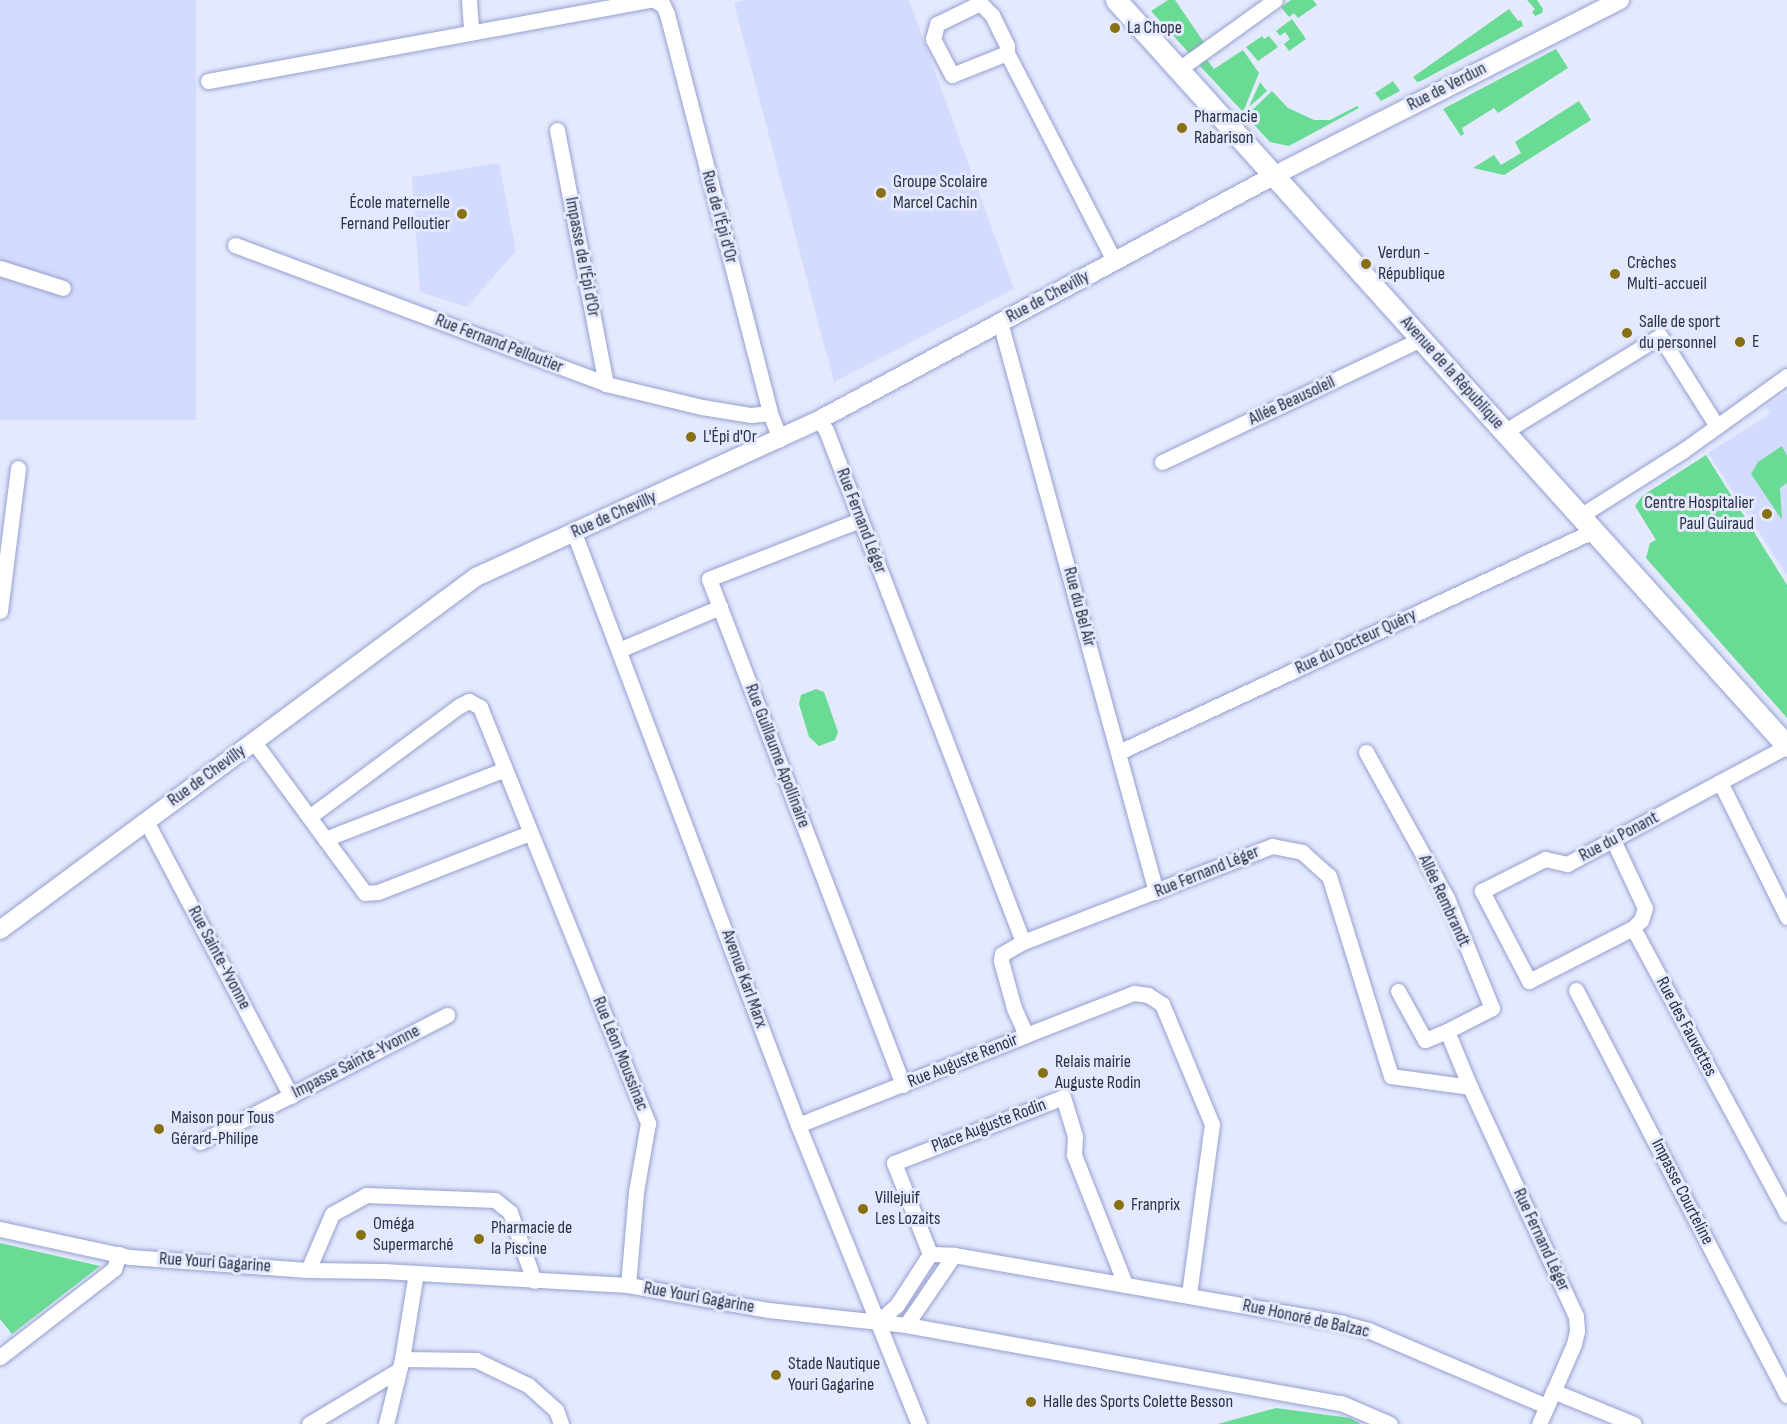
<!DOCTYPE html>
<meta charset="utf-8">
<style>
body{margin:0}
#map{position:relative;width:1787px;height:1424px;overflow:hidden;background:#e4e9fd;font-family:"Sofia Sans Condensed",sans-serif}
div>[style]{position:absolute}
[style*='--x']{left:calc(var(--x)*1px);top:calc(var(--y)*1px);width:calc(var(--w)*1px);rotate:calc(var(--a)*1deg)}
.built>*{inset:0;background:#d3dcfe;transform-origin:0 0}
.green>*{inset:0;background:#6adb94}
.roads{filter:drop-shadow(0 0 2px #95a0cf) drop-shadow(0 0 2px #95a0cf)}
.minor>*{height:15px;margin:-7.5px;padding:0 7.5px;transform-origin:7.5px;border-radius:7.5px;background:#fff}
.tertiary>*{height:18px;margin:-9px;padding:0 9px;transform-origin:9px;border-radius:9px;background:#fff}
.secondary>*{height:21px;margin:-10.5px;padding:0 10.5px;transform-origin:10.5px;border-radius:10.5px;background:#fff}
.dots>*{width:16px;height:16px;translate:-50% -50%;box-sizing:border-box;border:3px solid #e4e9fd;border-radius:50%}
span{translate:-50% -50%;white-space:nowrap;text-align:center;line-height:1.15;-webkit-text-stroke:6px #e4e9fd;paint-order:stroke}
.poi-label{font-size:18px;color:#2d3144}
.left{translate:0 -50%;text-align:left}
.right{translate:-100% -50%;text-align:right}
.street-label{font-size:18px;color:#2d3144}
</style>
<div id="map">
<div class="built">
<div style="left:0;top:0;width:196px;height:420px"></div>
<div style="clip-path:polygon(744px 0,909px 0,1014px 289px,834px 382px,734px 3px)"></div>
<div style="clip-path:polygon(499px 163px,516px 251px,467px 307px,420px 292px,412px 177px)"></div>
<div style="clip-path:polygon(1787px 393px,1787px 576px,1708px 453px,1770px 414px,1766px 406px)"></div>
</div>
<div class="green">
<div style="clip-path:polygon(1168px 0,1175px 0,1205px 44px,1189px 53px,1151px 11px)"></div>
<div style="clip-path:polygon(1291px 0,1313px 0,1317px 5px,1298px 18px,1294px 13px,1289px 17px,1281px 7px)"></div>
<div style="clip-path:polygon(1527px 0,1537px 0,1543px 9px,1542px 13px,1535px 16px,1532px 12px,1535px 9px)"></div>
<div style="clip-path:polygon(1509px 9px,1518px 21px,1521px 20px,1523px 26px,1421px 81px,1417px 82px,1413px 77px)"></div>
<div style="clip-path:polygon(1292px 19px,1306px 39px,1289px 51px,1284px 44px,1290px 39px,1285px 32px,1280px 36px,1276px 31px)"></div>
<div style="clip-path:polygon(1262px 36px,1264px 39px,1269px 36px,1278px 47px,1258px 61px,1246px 47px)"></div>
<div style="clip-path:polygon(1556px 49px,1568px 68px,1498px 113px,1494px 108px,1462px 128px,1464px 134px,1461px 136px,1443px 109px)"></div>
<div style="clip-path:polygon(1243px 50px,1259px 73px,1243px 112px,1199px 65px,1207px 60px,1214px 69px)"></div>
<div style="clip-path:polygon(1393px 81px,1400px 91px,1381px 101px,1375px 93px)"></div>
<div style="clip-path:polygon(1260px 82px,1267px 91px,1249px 107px)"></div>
<div style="clip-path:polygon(1272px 91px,1288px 108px,1314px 120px,1330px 120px,1357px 106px,1359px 108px,1289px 146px,1270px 142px,1246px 116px)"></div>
<div style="clip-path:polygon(1579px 101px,1591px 120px,1504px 175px,1473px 168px,1494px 155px,1501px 165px,1521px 153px,1515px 142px)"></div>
<div style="clip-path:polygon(1782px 446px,1787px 456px,1787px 483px,1780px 488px,1782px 520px,1751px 474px,1758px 462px)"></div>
<div style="clip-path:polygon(1706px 455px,1787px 585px,1787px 718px,1646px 558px,1650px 543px,1656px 540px,1635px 506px,1642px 496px)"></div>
<div style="clip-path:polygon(816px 689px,824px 692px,838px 732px,835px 740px,819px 746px,809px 737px,799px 704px,801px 695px)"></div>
<div style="clip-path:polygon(0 1243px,100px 1266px,12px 1334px,0 1319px)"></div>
<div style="clip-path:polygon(1276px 1408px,1350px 1418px,1361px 1424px,1218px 1424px)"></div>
</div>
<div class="roads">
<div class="minor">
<div style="--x:469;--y:0;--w:32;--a:86"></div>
<div style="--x:654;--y:0;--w:10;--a:29"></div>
<div style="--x:663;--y:5;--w:10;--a:66"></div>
<div style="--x:667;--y:14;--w:412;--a:75.5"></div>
<div style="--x:770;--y:413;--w:28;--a:69"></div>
<div style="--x:1007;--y:53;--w:59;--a:158.2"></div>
<div style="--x:952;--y:75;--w:41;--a:-117.8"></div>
<div style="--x:933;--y:39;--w:16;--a:-75"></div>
<div style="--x:937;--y:24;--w:48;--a:-26"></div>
<div style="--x:980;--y:3;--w:17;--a:45"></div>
<div style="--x:992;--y:15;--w:34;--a:64"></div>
<div style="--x:1007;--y:46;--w:7;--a:90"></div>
<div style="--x:1007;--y:53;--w:235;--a:62.7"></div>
<div style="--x:1179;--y:69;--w:118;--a:-35.7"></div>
<div style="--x:208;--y:81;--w:448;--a:-10.4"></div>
<div style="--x:557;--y:130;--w:259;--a:79.1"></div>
<div style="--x:235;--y:245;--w:396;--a:20.5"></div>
<div style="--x:606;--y:384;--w:99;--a:13.5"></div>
<div style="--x:702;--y:407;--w:50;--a:9.3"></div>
<div style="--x:751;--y:415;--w:19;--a:-6"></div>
<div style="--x:0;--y:268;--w:66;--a:17.6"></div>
<div style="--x:1000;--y:322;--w:591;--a:74.69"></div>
<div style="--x:819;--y:420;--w:12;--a:55"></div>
<div style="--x:826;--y:430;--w:549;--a:68.95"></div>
<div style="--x:1504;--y:432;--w:183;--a:-31.6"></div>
<div style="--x:1660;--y:336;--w:107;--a:57.7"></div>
<div style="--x:1162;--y:462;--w:287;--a:-25.4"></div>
<div style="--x:1580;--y:516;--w:123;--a:-32.4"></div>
<div style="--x:1684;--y:450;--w:127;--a:-35.7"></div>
<div style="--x:860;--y:520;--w:162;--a:158.7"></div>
<div style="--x:709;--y:579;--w:542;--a:69.02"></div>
<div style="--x:574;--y:533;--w:633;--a:69.27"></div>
<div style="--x:798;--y:1125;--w:323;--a:68"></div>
<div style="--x:0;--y:611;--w:144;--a:-82.8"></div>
<div style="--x:619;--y:650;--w:110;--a:-23.1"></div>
<div style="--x:254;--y:742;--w:187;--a:53.7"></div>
<div style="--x:365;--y:893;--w:13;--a:-4"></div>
<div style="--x:378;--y:892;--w:162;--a:-21.3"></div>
<div style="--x:1119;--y:752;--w:523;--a:-25"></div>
<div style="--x:1366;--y:752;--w:167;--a:61"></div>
<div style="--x:1447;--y:898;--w:119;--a:67.8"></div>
<div style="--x:1492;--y:1008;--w:51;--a:152.9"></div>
<div style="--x:1447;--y:1031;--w:61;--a:67.7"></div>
<div style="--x:1720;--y:782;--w:151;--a:63.6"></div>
<div style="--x:309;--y:817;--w:187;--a:-36.5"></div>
<div style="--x:459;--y:706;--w:11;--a:-27"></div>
<div style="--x:469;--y:701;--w:13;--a:29"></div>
<div style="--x:480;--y:707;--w:449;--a:68"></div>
<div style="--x:648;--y:1123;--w:70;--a:99.9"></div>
<div style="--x:636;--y:1192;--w:93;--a:94.9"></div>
<div style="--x:146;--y:821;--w:311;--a:62.2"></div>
<div style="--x:325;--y:839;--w:191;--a:-21.2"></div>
<div style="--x:1613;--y:840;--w:75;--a:64.8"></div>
<div style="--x:1645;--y:908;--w:13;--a:108"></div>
<div style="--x:1641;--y:920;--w:11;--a:135"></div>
<div style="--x:1633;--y:928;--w:325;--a:61.7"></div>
<div style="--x:1633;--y:928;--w:117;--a:153"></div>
<div style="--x:1529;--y:981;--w:102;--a:-117.6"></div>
<div style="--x:1482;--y:891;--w:71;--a:-26.9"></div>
<div style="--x:1545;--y:859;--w:23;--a:13"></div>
<div style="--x:1567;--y:864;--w:250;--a:-28.2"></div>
<div style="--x:1576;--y:990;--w:457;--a:62.5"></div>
<div style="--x:1398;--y:991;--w:56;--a:61.1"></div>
<div style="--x:1425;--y:1040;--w:24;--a:-22"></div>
<div style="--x:1026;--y:1035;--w:116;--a:-21.3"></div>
<div style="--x:1134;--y:993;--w:14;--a:8"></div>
<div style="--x:1148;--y:995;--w:17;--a:33"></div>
<div style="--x:1162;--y:1004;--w:130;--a:67.4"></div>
<div style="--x:1212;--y:1124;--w:173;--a:97.7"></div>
<div style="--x:798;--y:1125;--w:245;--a:-21.5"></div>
<div style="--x:1026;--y:1035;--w:30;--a:-114"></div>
<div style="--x:1014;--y:1008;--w:49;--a:-105.5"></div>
<div style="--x:1001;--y:961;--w:7;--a:-82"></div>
<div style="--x:1002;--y:954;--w:24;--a:-30"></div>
<div style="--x:1023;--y:942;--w:267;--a:-21.1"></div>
<div style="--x:1272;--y:846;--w:31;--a:11"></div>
<div style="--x:1302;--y:852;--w:36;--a:42"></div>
<div style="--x:1329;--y:876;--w:209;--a:72.8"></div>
<div style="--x:1391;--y:1076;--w:80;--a:7.9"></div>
<div style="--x:1470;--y:1087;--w:252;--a:65.2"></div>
<div style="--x:1576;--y:1316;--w:15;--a:86"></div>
<div style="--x:1577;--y:1331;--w:13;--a:103"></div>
<div style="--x:1574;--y:1344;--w:87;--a:113.6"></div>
<div style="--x:200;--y:1142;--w:278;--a:-27.2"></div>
<div style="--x:0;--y:1229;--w:133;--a:12.2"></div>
<div style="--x:130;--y:1257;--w:178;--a:4.2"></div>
<div style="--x:308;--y:1270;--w:75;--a:0.8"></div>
<div style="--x:383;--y:1271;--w:245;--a:3.3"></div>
<div style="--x:628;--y:1285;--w:143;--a:10.1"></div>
<div style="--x:769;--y:1310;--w:138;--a:6.2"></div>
<div style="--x:906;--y:1325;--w:442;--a:10.2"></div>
<div style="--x:1341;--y:1403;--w:53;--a:23.2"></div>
<div style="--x:930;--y:1254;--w:24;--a:2"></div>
<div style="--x:954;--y:1255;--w:394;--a:9.9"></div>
<div style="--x:1342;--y:1323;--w:27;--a:15"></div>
<div style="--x:1368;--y:1330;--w:194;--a:23.1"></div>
<div style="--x:930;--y:1254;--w:98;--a:-111.6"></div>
<div style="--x:894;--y:1163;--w:181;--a:-21.3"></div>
<div style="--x:1063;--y:1097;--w:41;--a:72.9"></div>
<div style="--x:1075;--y:1136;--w:19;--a:93"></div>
<div style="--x:1074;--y:1155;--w:139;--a:68.4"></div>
<div style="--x:308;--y:1270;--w:61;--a:-66.8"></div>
<div style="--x:332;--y:1214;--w:39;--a:-29"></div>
<div style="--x:366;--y:1195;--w:129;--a:2.2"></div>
<div style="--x:495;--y:1200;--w:19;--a:39"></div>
<div style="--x:510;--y:1212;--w:73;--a:70.8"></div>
<div style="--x:878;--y:1322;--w:25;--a:-42"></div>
<div style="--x:897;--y:1305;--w:61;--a:-57.1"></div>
<div style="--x:906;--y:1325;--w:85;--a:-55.6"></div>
<div style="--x:0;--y:1357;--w:144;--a:-37.7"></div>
<div style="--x:114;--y:1269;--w:16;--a:-72"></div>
<div style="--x:402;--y:1359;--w:74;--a:0.8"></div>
<div style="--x:476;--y:1360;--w:58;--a:25.7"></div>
<div style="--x:528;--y:1385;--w:38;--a:42"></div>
<div style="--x:556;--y:1410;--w:15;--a:70"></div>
<div style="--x:1553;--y:1391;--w:87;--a:22.2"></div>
<div style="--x:309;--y:1424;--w:105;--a:-31"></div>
<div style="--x:386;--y:1424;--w:67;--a:-76.2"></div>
<div style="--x:402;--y:1359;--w:87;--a:-80.8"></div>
</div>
<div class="tertiary">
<div style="--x:0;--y:930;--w:593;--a:-36.56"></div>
<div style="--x:476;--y:577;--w:377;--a:-24.6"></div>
<div style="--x:819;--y:420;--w:518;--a:-28.25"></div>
<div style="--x:1275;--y:175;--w:387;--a:-26.9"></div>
</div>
<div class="secondary">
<div style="--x:1116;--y:0;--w:1003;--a:48.03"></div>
</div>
</div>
<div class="dots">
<div style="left:1115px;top:28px;background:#877011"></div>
<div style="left:1182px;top:128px;background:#877011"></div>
<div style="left:881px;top:193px;background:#877011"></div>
<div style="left:462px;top:214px;background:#877011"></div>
<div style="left:1366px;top:264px;background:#877011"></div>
<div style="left:1615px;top:274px;background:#877011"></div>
<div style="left:1627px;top:333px;background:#877011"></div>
<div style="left:1740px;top:342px;background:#877011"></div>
<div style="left:691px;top:437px;background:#877011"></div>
<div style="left:1767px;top:514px;background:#877011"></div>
<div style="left:1043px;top:1073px;background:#877011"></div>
<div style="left:159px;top:1129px;background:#877011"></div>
<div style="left:1119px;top:1205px;background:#877011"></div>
<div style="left:863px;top:1209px;background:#877011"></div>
<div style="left:361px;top:1235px;background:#877011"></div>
<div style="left:479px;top:1239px;background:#877011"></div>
<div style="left:776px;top:1375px;background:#877011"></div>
<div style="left:1031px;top:1402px;background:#877011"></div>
</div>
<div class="poi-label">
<span class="left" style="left:1127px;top:28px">La Chope</span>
<span class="left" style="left:1194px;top:128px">Pharmacie<br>Rabarison</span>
<span class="left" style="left:893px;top:193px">Groupe Scolaire<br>Marcel Cachin</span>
<span class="right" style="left:450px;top:214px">École maternelle<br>Fernand Pelloutier</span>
<span class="left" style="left:1378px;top:264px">Verdun -<br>République</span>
<span class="left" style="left:1627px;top:274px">Crèches<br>Multi-accueil</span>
<span class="left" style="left:1639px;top:333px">Salle de sport<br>du personnel</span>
<span class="left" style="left:1752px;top:342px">E</span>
<span class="left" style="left:703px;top:437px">L'Épi d'Or</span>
<span class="right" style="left:1754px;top:514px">Centre Hospitalier<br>Paul Guiraud</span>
<span class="left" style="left:1055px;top:1073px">Relais mairie<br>Auguste Rodin</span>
<span class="left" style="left:171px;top:1129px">Maison pour Tous<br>Gérard-Philipe</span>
<span class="left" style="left:875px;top:1209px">Villejuif<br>Les Lozaits</span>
<span class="left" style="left:1131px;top:1205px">Franprix</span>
<span class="left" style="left:373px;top:1235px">Oméga<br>Supermarché</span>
<span class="left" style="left:491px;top:1239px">Pharmacie de<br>la Piscine</span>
<span class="left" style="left:788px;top:1375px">Stade Nautique<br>Youri Gagarine</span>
<span class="left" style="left:1043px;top:1402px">Halle des Sports Colette Besson</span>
</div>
<div class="street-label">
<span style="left:1447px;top:87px;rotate:-27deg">Rue de Verdun</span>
<span style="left:719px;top:217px;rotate:75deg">Rue de l'Épi d'Or</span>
<span style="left:582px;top:257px;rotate:79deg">Impasse de l'Épi d'Or</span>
<span style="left:1048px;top:297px;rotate:-28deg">Rue de Chevilly</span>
<span style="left:499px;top:344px;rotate:21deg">Rue Fernand Pelloutier</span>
<span style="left:1452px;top:373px;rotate:48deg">Avenue de la République</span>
<span style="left:1292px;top:401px;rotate:-25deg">Allée Beausoleil</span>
<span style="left:614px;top:515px;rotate:-24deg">Rue de Chevilly</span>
<span style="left:861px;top:521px;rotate:69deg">Rue Fernand Léger</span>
<span style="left:1079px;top:607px;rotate:75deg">Rue du Bel Air</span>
<span style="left:1356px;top:642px;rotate:-25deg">Rue du Docteur Quéry</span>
<span style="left:777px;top:756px;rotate:69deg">Rue Guillaume Apollinaire</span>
<span style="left:207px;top:776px;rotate:-36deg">Rue de Chevilly</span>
<span style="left:1619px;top:837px;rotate:-28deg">Rue du Ponant</span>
<span style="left:1207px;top:872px;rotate:-22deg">Rue Fernand Léger</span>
<span style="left:1444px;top:901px;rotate:65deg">Allée Rembrandt</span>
<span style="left:219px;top:958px;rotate:62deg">Rue Sainte-Yvonne</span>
<span style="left:744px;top:979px;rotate:70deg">Avenue Karl Marx</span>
<span style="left:1686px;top:1027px;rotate:62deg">Rue des Fauvettes</span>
<span style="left:620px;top:1054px;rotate:68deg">Rue Léon Moussinac</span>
<span style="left:963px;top:1061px;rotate:-22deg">Rue Auguste Renoir</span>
<span style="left:356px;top:1062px;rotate:-27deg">Impasse Sainte-Yvonne</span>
<span style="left:989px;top:1126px;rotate:-21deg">Place Auguste Rodin</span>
<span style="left:1682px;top:1192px;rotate:63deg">Impasse Courteline</span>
<span style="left:1541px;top:1240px;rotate:65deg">Rue Fernand Léger</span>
<span style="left:215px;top:1263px;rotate:4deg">Rue Youri Gagarine</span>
<span style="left:699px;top:1298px;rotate:10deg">Rue Youri Gagarine</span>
<span style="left:1306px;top:1319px;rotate:12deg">Rue Honoré de Balzac</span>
</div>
</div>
